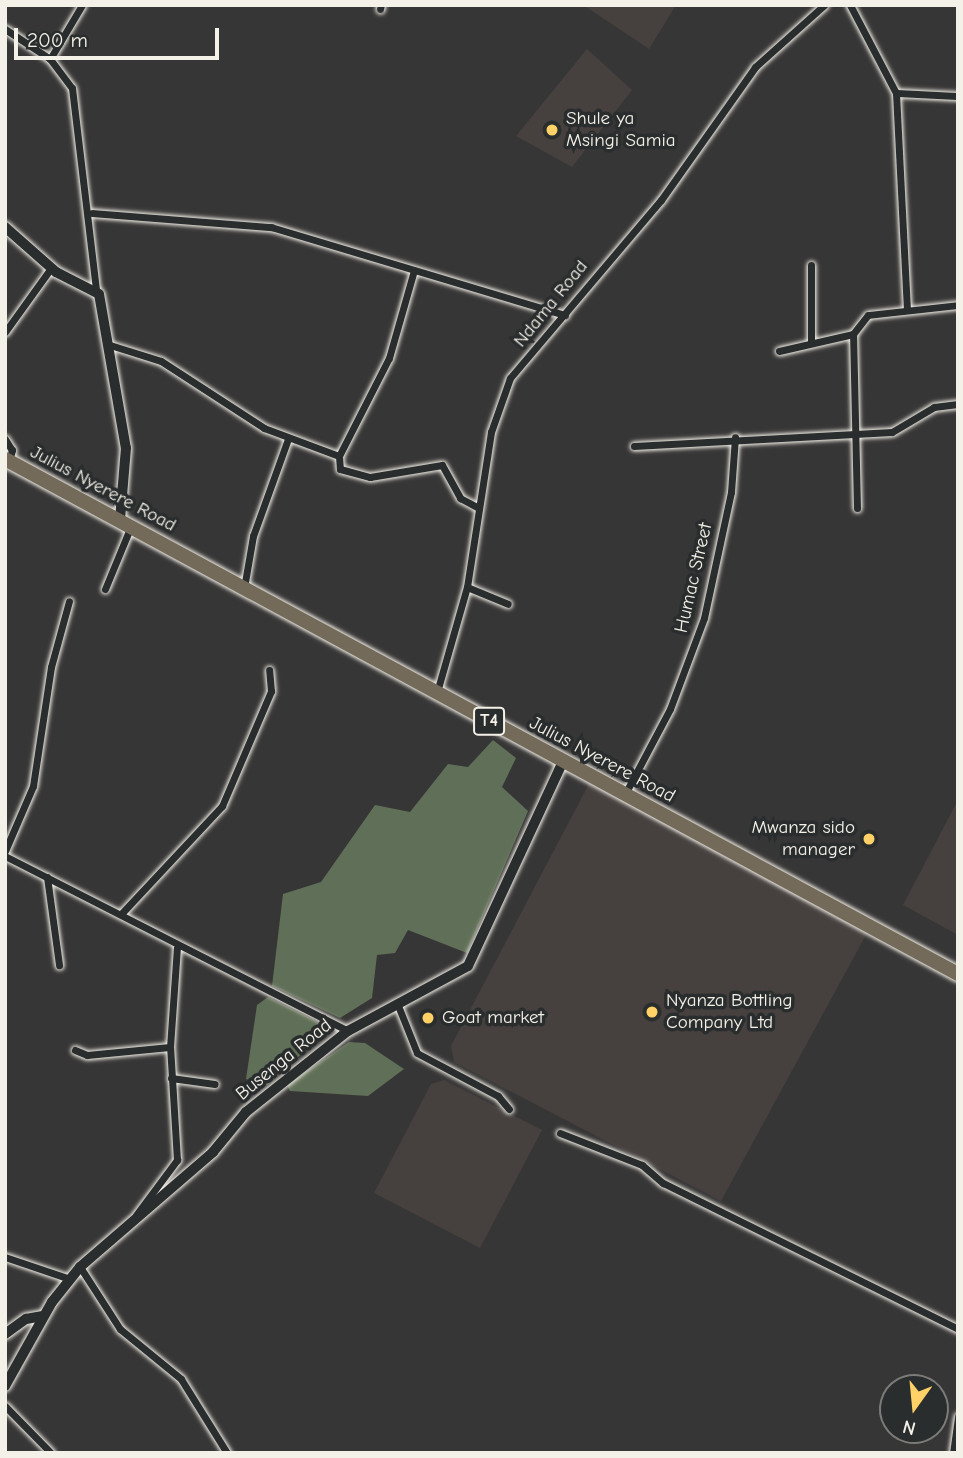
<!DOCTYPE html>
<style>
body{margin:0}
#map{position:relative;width:963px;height:1458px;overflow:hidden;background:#373636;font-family:"Comic Neue",sans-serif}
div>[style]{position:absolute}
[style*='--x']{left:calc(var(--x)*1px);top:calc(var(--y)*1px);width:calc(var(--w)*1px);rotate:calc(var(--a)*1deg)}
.built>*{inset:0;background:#46403f}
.green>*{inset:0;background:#606f57}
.roads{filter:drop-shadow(0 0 2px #f4f1e8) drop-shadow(0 0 2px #f4f1e8)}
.street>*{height:7px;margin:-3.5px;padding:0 3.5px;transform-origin:3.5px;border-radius:3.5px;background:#2a2d2e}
.secondary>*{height:10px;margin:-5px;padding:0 5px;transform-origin:5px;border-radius:5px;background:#2a2d2e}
.highway>*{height:14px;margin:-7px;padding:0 7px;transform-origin:7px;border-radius:7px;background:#746a5a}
.dots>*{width:19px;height:19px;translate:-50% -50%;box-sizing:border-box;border:4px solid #2a2d2e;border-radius:50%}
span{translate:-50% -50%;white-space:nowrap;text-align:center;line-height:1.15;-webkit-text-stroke:7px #2a2d2e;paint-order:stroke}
.shield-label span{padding:2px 5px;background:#2a2d2e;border:2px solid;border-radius:5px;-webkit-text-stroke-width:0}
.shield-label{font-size:18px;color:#f4f1e8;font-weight:700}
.poi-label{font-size:19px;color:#f4f1e8}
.left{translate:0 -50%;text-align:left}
.right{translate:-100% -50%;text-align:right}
.street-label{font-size:19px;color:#f4f1e8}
.frame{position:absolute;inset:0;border:7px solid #f4f1e8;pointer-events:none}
.north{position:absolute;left:879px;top:1374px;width:70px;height:70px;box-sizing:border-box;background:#2a2d2e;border:2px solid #7b7b78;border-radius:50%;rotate:195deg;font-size:19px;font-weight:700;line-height:28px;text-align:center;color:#f4f1e8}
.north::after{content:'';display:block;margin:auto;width:24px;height:32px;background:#ffd166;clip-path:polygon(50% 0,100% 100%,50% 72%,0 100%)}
.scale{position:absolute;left:14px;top:28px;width:205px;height:32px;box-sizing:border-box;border:4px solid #f4f1e8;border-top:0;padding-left:9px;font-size:21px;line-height:24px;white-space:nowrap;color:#f4f1e8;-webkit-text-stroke:5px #2a2d2e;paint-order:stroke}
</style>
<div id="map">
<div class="built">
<div style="clip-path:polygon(583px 5px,676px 5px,649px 49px)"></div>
<div style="clip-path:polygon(587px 49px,632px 90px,572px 167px,516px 136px)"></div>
<div style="clip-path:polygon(591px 780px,867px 933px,721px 1201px,454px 1062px,451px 1046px)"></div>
<div style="clip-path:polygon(958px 800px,958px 935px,903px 905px)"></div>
<div style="clip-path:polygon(444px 1080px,542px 1130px,480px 1248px,374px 1193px,431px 1084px)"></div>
</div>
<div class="green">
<div style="clip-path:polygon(493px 740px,516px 758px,502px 787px,528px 811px,467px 953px,408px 930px,395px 953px,377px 955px,372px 998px,340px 1018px,272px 986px,283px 894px,321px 882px,375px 805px,410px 812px,448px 764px,468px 767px)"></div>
<div style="clip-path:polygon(268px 997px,330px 1028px,267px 1085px,246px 1079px,257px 1005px)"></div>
<div style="clip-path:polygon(349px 1042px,365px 1043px,404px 1069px,368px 1096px,290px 1091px,287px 1085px)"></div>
</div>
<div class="roads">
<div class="street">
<div style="--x:850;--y:5;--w:99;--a:62.4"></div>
<div style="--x:896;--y:93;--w:216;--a:87.1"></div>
<div style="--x:380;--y:9;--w:4;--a:-76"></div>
<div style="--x:5;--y:29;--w:54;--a:33.7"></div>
<div style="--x:50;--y:59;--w:36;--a:53"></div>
<div style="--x:72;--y:88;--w:202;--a:83.2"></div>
<div style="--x:50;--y:59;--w:63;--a:-59.3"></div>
<div style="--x:896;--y:93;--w:62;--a:2.8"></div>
<div style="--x:92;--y:213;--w:180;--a:4.5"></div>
<div style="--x:271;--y:227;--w:307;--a:16.7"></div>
<div style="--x:5;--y:332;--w:79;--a:-54.3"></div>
<div style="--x:811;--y:343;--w:78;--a:-90"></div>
<div style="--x:110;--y:345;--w:53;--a:17.4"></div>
<div style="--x:161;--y:361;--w:123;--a:33"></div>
<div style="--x:264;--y:428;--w:80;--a:20.5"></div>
<div style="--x:339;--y:456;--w:110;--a:-63"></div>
<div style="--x:389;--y:358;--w:91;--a:-74.1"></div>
<div style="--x:779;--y:351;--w:76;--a:-12.9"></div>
<div style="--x:5;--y:439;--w:13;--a:58"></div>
<div style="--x:12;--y:450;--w:11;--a:105"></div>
<div style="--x:634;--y:446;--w:258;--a:-3.1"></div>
<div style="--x:892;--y:432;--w:49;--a:-30.8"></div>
<div style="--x:934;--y:407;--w:24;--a:-7"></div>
<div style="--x:339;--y:456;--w:13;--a:86"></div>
<div style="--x:340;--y:469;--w:31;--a:15"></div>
<div style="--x:370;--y:477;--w:73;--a:-9.5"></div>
<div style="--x:442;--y:465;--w:38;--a:61"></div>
<div style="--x:460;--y:498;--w:21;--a:28"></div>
<div style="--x:857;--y:508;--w:174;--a:-91.3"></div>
<div style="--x:853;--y:334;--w:24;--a:-52"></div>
<div style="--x:868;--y:315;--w:91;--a:-6.3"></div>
<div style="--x:467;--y:587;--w:44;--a:22.5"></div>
<div style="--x:244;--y:588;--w:53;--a:-80.2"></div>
<div style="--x:253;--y:536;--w:103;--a:-70.2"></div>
<div style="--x:105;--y:589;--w:68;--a:-67.6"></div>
<div style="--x:437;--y:692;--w:109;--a:-74.1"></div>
<div style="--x:467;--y:587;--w:157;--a:-81.2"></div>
<div style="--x:491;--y:432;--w:57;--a:-70.6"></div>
<div style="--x:510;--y:378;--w:233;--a:-49.7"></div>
<div style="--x:661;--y:200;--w:163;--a:-54.7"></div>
<div style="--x:755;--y:67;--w:93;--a:-41.9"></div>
<div style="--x:625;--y:794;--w:96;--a:-62.1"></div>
<div style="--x:670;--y:709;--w:97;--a:-69.5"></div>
<div style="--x:704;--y:618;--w:129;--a:-77.9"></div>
<div style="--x:731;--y:492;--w:55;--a:-85.8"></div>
<div style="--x:5;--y:851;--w:71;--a:-66.7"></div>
<div style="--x:33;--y:786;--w:120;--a:-81.4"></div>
<div style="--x:51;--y:667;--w:68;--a:-74.7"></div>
<div style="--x:5;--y:856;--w:385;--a:27"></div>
<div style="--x:47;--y:877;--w:89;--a:82.2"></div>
<div style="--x:121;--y:914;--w:148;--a:-46.9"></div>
<div style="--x:222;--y:806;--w:125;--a:-66.9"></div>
<div style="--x:271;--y:691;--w:21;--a:-95"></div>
<div style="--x:399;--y:1008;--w:48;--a:68.2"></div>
<div style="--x:417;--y:1053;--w:92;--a:28"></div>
<div style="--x:498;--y:1096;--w:17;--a:50"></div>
<div style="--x:75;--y:1050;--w:13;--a:23"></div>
<div style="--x:87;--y:1055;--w:83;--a:-5.5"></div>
<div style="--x:171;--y:1078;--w:44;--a:7.8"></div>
<div style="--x:560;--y:1133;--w:88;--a:21.3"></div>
<div style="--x:642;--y:1165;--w:28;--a:41"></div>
<div style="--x:663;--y:1183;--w:329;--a:26.3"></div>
<div style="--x:136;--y:1215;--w:69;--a:-53.3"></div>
<div style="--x:177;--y:1160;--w:113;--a:-93.5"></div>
<div style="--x:170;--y:1047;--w:99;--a:-86"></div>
<div style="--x:5;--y:1257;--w:69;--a:18.7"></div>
<div style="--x:80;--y:1267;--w:74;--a:57.2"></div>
<div style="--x:120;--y:1329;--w:79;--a:39.3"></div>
<div style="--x:181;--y:1379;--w:87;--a:58.1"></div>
<div style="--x:5;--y:1406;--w:66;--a:45.6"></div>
<div style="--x:953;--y:1453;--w:37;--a:-82"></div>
</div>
<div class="secondary">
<div style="--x:5;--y:227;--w:68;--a:41.4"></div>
<div style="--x:56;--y:272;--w:48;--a:27.1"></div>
<div style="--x:99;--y:294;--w:156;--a:80.1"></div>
<div style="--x:126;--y:448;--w:72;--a:94.8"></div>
<div style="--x:5;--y:1334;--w:26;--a:-36"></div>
<div style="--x:26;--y:1319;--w:17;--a:-10"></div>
<div style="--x:5;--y:1386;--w:96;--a:-60.8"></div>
<div style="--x:52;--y:1302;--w:45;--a:-51.3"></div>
<div style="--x:80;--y:1267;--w:176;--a:-40.8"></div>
<div style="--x:213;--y:1152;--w:52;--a:-50.5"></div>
<div style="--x:246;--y:1112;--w:130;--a:-38.5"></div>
<div style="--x:348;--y:1031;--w:136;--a:-28.4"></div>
<div style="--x:468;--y:966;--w:226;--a:-65.1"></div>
</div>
<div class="highway">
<div style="--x:5;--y:459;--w:1083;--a:28.39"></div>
</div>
</div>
<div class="dots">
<div style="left:552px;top:130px;background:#ffd166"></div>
<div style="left:869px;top:839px;background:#ffd166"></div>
<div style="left:652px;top:1012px;background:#ffd166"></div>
<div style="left:428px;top:1018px;background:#ffd166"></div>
</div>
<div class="shield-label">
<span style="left:489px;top:721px">T4</span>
</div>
<div class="poi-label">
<span class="left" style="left:566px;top:130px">Shule ya<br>Msingi Samia</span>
<span class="right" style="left:855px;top:839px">Mwanza sido<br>manager</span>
<span class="left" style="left:666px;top:1012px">Nyanza Bottling<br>Company Ltd</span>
<span class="left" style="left:442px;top:1018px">Goat market</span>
</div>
<div class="street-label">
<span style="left:551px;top:304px;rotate:-51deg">Ndama Road</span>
<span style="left:103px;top:489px;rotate:28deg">Julius Nyerere Road</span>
<span style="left:694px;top:578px;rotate:-77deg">Humac Street</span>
<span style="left:602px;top:760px;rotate:28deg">Julius Nyerere Road</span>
<span style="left:284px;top:1060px;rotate:-39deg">Busenga Road</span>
</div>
<div class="frame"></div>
<div class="north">N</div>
<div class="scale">200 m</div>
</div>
